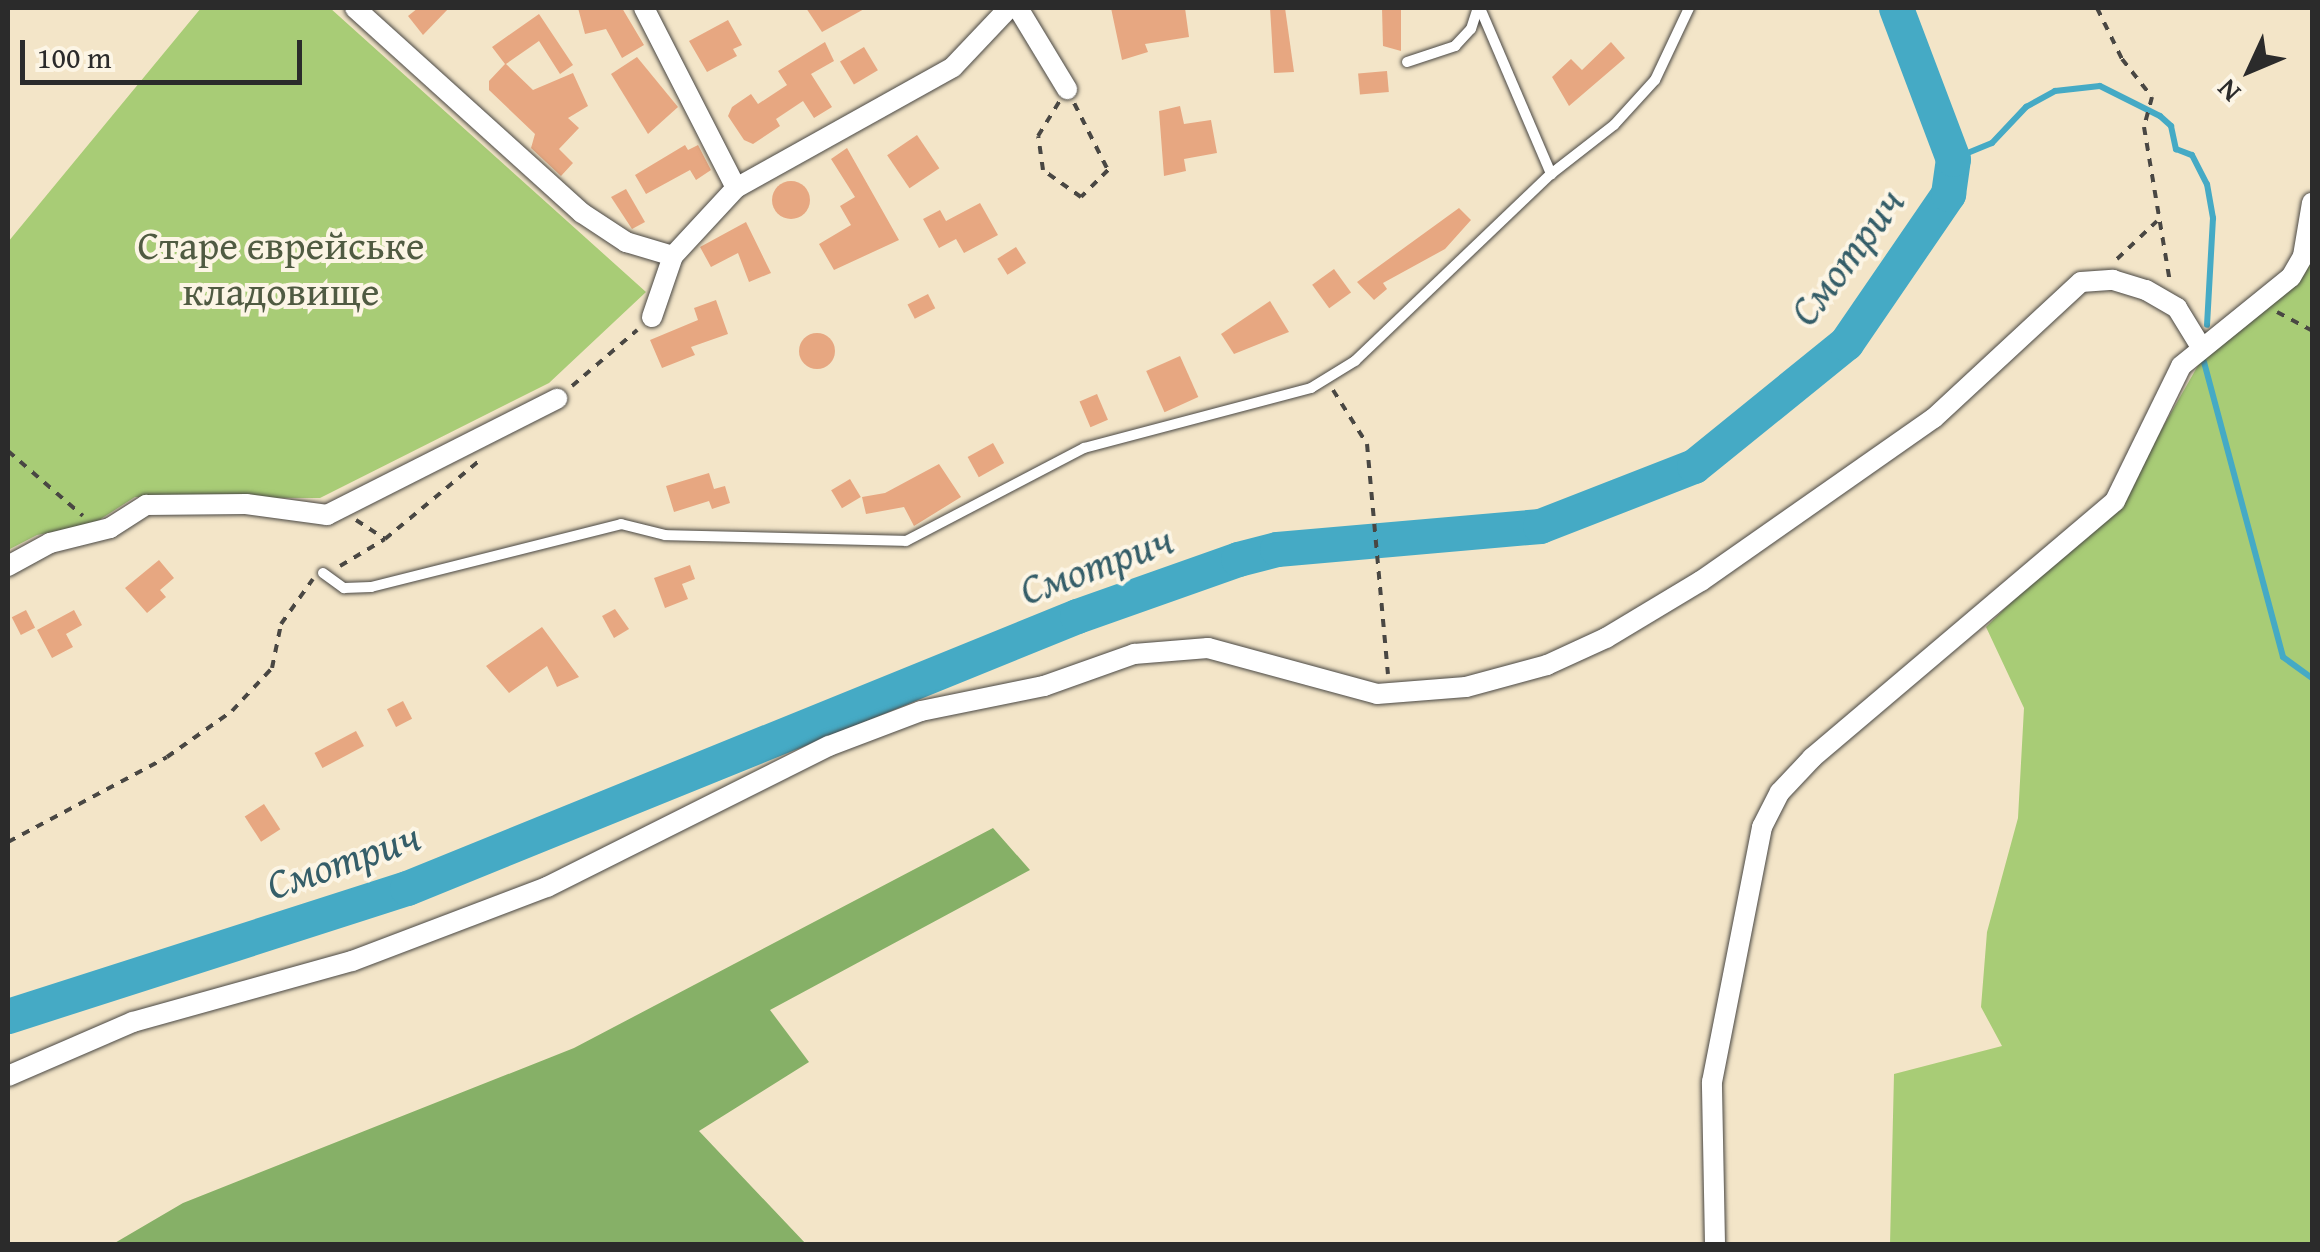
<!DOCTYPE html>
<meta charset="utf-8">
<style>
body{margin:0}
#map{position:relative;width:2320px;height:1252px;overflow:hidden;background:#f3e5c8;font-family:"Gentium Book Plus",serif}
div>[style]{position:absolute}
[style*='--x']{left:calc(var(--x)*1px);top:calc(var(--y)*1px);width:calc(var(--w)*1px);rotate:calc(var(--a)*1deg)}
.green>*{inset:0;background:#a8cc76}
.forest>*{inset:0;background:#86b067}
.stream>*{height:6px;margin:-3px;padding:0 3px;transform-origin:3px;border-radius:3px;background:#45aac5}
.river>*{height:35px;margin:-17.5px;padding:0 17.5px;transform-origin:17.5px;border-radius:17.5px;background:#45aac5}
.building>*{inset:0;background:#e7a781;transform-origin:0 0}
.round{border-radius:50%}
.path>*{height:4px;margin-top:-2px;transform-origin:0;background:repeating-linear-gradient(90deg,#494743 0 8px,transparent 0 16px)}
.roads{filter:drop-shadow(0 0 2px #494743) drop-shadow(0 0 2px #494743)}
.lane>*{height:10px;margin:-5px;padding:0 5px;transform-origin:5px;border-radius:5px;background:#fff}
.street>*{height:20px;margin:-10px;padding:0 10px;transform-origin:10px;border-radius:10px;background:#fff}
span{translate:-50% -50%;white-space:nowrap;text-align:center;line-height:1.15;-webkit-text-stroke:8px #fcf5e5;paint-order:stroke}
.park-label{font-size:40px;color:#505b42}
.water-label{font-size:42px;color:#355e69;font-style:italic}
.frame{position:absolute;inset:0;border:10px solid #2b2b2b;pointer-events:none}
.north{position:absolute;left:2200px;top:20px;width:100px;height:100px;-webkit-text-stroke:8px #fcf5e5;paint-order:stroke;rotate:226deg;font-size:28px;font-weight:700;line-height:40px;text-align:center;color:#2b2b2b}
.north::after{content:'';display:block;margin:auto;width:35px;height:45px;background:#2b2b2b;clip-path:polygon(50% 0,100% 100%,50% 72%,0 100%)}
.scale{position:absolute;left:20px;top:40px;width:282px;height:45px;box-sizing:border-box;border:5px solid #2b2b2b;border-top:0;padding-left:12px;font-size:30px;line-height:35px;white-space:nowrap;color:#2b2b2b;-webkit-text-stroke:8px #fcf5e5;paint-order:stroke}
</style>
<div id="map">
<div class="green">
<div style="clip-path:polygon(201px 8px,330px 8px,646px 292px,549px 383px,320px 498px,135px 497px,93px 524px,37px 535px,8px 550px,8px 242px)"></div>
<div style="clip-path:polygon(2312px 238px,2312px 1244px,1890px 1244px,1894px 1074px,2002px 1046px,1981px 1007px,1987px 932px,2018px 818px,2024px 708px,1986px 627px,2128px 488px,2204px 355px,2305px 274px)"></div>
</div>
<div class="forest">
<div style="clip-path:polygon(993px 828px,1030px 870px,770px 1010px,809px 1062px,699px 1131px,806px 1244px,113px 1244px,183px 1203px,574px 1048px)"></div>
</div>
<div class="stream">
<div style="--x:1953;--y:159;--w:42;--a:-22.3"></div>
<div style="--x:1992;--y:143;--w:50;--a:-46.6"></div>
<div style="--x:2026;--y:107;--w:33;--a:-29"></div>
<div style="--x:2055;--y:91;--w:45;--a:-6.3"></div>
<div style="--x:2100;--y:86;--w:67;--a:26.6"></div>
<div style="--x:2160;--y:116;--w:15;--a:42"></div>
<div style="--x:2171;--y:126;--w:24;--a:78"></div>
<div style="--x:2176;--y:149;--w:17;--a:21"></div>
<div style="--x:2192;--y:155;--w:33;--a:63"></div>
<div style="--x:2207;--y:184;--w:35;--a:80"></div>
<div style="--x:2213;--y:218;--w:107;--a:93.2"></div>
<div style="--x:2204;--y:362;--w:305;--a:75"></div>
<div style="--x:2283;--y:657;--w:36;--a:36"></div>
</div>
<div class="river">
<div style="--x:8;--y:1016;--w:419;--a:-17.8"></div>
<div style="--x:407;--y:888;--w:723;--a:-22.1"></div>
<div style="--x:1077;--y:616;--w:171;--a:-19.5"></div>
<div style="--x:1238;--y:559;--w:40;--a:-14.4"></div>
<div style="--x:1277;--y:549;--w:264;--a:-5"></div>
<div style="--x:1540;--y:526;--w:165;--a:-21.3"></div>
<div style="--x:1694;--y:466;--w:196;--a:-39"></div>
<div style="--x:1846;--y:343;--w:181;--a:-55.6"></div>
<div style="--x:1948;--y:194;--w:35;--a:-82"></div>
<div style="--x:1953;--y:159;--w:161;--a:-110.7"></div>
</div>
<div class="building">
<div style="clip-path:polygon(418px 8px,449px 8px,423px 35px,408px 16px)"></div>
<div style="clip-path:polygon(578px 8px,622px 8px,644px 45px,622px 58px,606px 29px,585px 34px)"></div>
<div style="clip-path:polygon(806px 8px,866px 8px,822px 32px)"></div>
<div style="clip-path:polygon(1111px 8px,1185px 8px,1189px 37px,1145px 44px,1148px 52px,1122px 60px)"></div>
<div style="clip-path:polygon(1270px 8px,1285px 8px,1294px 72px,1274px 73px)"></div>
<div style="clip-path:polygon(1382px 8px,1401px 8px,1401px 51px,1383px 46px)"></div>
<div style="clip-path:polygon(539px 14px,573px 65px,560px 74px,539px 41px,506px 64px,533px 90px,573px 73px,588px 106px,568px 118px,579px 128px,559px 149px,573px 163px,561px 176px,531px 148px,535px 134px,489px 90px,489px 81px,505px 64px,492px 47px)"></div>
<div style="clip-path:polygon(728px 20px,742px 45px,733px 49px,737px 56px,707px 72px,689px 41px)"></div>
<div style="clip-path:polygon(825px 42px,834px 61px,811px 74px,832px 107px,814px 118px,803px 101px,776px 119px,780px 126px,753px 144px,744px 140px,728px 116px,732px 107px,751px 94px,758px 104px,787px 85px,778px 71px)"></div>
<div style="clip-path:polygon(1611px 42px,1625px 58px,1569px 106px,1552px 77px,1571px 59px,1582px 70px)"></div>
<div style="left:864px;top:47px;width:27px;height:28px;rotate:59deg"></div>
<div style="clip-path:polygon(637px 57px,678px 107px,648px 134px,611px 74px)"></div>
<div style="left:1387px;top:71px;width:21px;height:29px;rotate:85deg"></div>
<div style="clip-path:polygon(1180px 106px,1184px 124px,1211px 120px,1217px 153px,1184px 159px,1186px 171px,1164px 176px,1159px 111px)"></div>
<div style="left:917px;top:135px;width:40px;height:36px;rotate:56deg"></div>
<div style="clip-path:polygon(685px 145px,688px 150px,698px 145px,711px 170px,696px 180px,690px 170px,646px 194px,635px 175px)"></div>
<div style="clip-path:polygon(847px 148px,899px 240px,834px 270px,819px 244px,851px 225px,840px 206px,855px 197px,831px 159px)"></div>
<div class="round" style="left:772px;top:181px;width:38px;height:38px"></div>
<div style="clip-path:polygon(626px 189px,645px 222px,632px 229px,611px 197px)"></div>
<div style="clip-path:polygon(980px 203px,998px 235px,964px 253px,956px 239px,939px 248px,923px 219px,940px 210px,946px 221px)"></div>
<div style="clip-path:polygon(1459px 208px,1471px 220px,1445px 249px,1383px 283px,1387px 289px,1374px 300px,1357px 282px)"></div>
<div style="clip-path:polygon(746px 222px,771px 273px,749px 282px,738px 253px,711px 267px,700px 247px)"></div>
<div style="left:1016px;top:247px;width:19px;height:22px;rotate:58deg"></div>
<div style="left:1334px;top:269px;width:29px;height:27px;rotate:54deg"></div>
<div style="left:928px;top:294px;width:16px;height:23px;rotate:63deg"></div>
<div style="clip-path:polygon(716px 300px,728px 334px,691px 347px,695px 355px,662px 368px,650px 340px,698px 320px,694px 308px)"></div>
<div style="clip-path:polygon(1270px 301px,1289px 332px,1234px 354px,1221px 334px)"></div>
<div class="round" style="left:799px;top:333px;width:36px;height:36px"></div>
<div style="left:1180px;top:356px;width:45px;height:37px;rotate:66deg"></div>
<div style="left:1097px;top:394px;width:28px;height:19px;rotate:67deg"></div>
<div style="left:993px;top:443px;width:23px;height:29px;rotate:61deg"></div>
<div style="clip-path:polygon(939px 464px,961px 497px,914px 526px,904px 507px,866px 514px,862px 497px,885px 493px)"></div>
<div style="clip-path:polygon(709px 473px,714px 489px,725px 486px,730px 503px,712px 509px,709px 501px,674px 512px,666px 486px)"></div>
<div style="left:850px;top:479px;width:21px;height:22px;rotate:59deg"></div>
<div style="clip-path:polygon(159px 560px,174px 578px,160px 590px,166px 597px,147px 613px,125px 588px)"></div>
<div style="clip-path:polygon(690px 565px,695px 579px,682px 584px,688px 599px,665px 608px,654px 578px)"></div>
<div style="clip-path:polygon(615px 609px,629px 629px,614px 638px,602px 616px)"></div>
<div style="left:26px;top:610px;width:20px;height:16px;rotate:63deg"></div>
<div style="clip-path:polygon(74px 610px,82px 625px,66px 634px,73px 647px,52px 658px,37px 630px)"></div>
<div style="clip-path:polygon(542px 627px,579px 677px,557px 687px,547px 666px,509px 693px,486px 666px)"></div>
<div style="left:403px;top:701px;width:20px;height:18px;rotate:63deg"></div>
<div style="left:356px;top:731px;width:17px;height:47px;rotate:62deg"></div>
<div style="left:264px;top:804px;width:30px;height:23px;rotate:57deg"></div>
</div>
<div class="path">
<div style="--x:2097;--y:8;--w:57;--a:63.9"></div>
<div style="--x:2122;--y:59;--w:48;--a:51.7"></div>
<div style="--x:2152;--y:97;--w:31;--a:105"></div>
<div style="--x:2144;--y:127;--w:158;--a:80.5"></div>
<div style="--x:1067;--y:89;--w:91;--a:63.2"></div>
<div style="--x:1108;--y:170;--w:38;--a:135"></div>
<div style="--x:1081;--y:197;--w:47;--a:-144.6"></div>
<div style="--x:1043;--y:170;--w:34;--a:-98"></div>
<div style="--x:1038;--y:136;--w:55;--a:-58.3"></div>
<div style="--x:2117;--y:259;--w:55;--a:-43.5"></div>
<div style="--x:2277;--y:312;--w:40;--a:28"></div>
<div style="--x:572;--y:386;--w:86;--a:-40.7"></div>
<div style="--x:1333;--y:390;--w:64;--a:57.8"></div>
<div style="--x:1367;--y:444;--w:231;--a:84.8"></div>
<div style="--x:8;--y:451;--w:99;--a:40.9"></div>
<div style="--x:356;--y:520;--w:35;--a:33"></div>
<div style="--x:340;--y:566;--w:52;--a:-31"></div>
<div style="--x:385;--y:539;--w:122;--a:-39.7"></div>
<div style="--x:8;--y:842;--w:180;--a:-28.1"></div>
<div style="--x:167;--y:757;--w:80;--a:-35.3"></div>
<div style="--x:232;--y:711;--w:59;--a:-47.1"></div>
<div style="--x:272;--y:668;--w:45;--a:-78.4"></div>
<div style="--x:281;--y:624;--w:55;--a:-54.6"></div>
</div>
<div class="roads">
<div class="lane">
<div style="--x:1480;--y:8;--w:181;--a:66.8"></div>
<div style="--x:1407;--y:62;--w:51;--a:-18.4"></div>
<div style="--x:1455;--y:46;--w:23;--a:-47"></div>
<div style="--x:1471;--y:29;--w:22;--a:-72"></div>
<div style="--x:323;--y:573;--w:26;--a:36"></div>
<div style="--x:344;--y:588;--w:27;--a:-2"></div>
<div style="--x:371;--y:587;--w:258;--a:-14.1"></div>
<div style="--x:621;--y:524;--w:45;--a:14"></div>
<div style="--x:665;--y:535;--w:241;--a:1.4"></div>
<div style="--x:906;--y:541;--w:201;--a:-27.6"></div>
<div style="--x:1084;--y:448;--w:235;--a:-14.8"></div>
<div style="--x:1311;--y:388;--w:52;--a:-31.5"></div>
<div style="--x:1355;--y:361;--w:271;--a:-43.7"></div>
<div style="--x:1551;--y:174;--w:80;--a:-37.9"></div>
<div style="--x:1614;--y:125;--w:61;--a:-47.7"></div>
<div style="--x:1655;--y:80;--w:80;--a:-64.7"></div>
</div>
<div class="street">
<div style="--x:355;--y:8;--w:306;--a:42.1"></div>
<div style="--x:582;--y:213;--w:53;--a:33.4"></div>
<div style="--x:626;--y:242;--w:49;--a:16.6"></div>
<div style="--x:644;--y:8;--w:202;--a:62.9"></div>
<div style="--x:1018;--y:8;--w:95;--a:58.8"></div>
<div style="--x:652;--y:317;--w:65;--a:-71"></div>
<div style="--x:673;--y:256;--w:93;--a:-47.2"></div>
<div style="--x:736;--y:188;--w:248;--a:-29.1"></div>
<div style="--x:953;--y:67;--w:81;--a:-46.5"></div>
<div style="--x:8;--y:566;--w:48;--a:-28.7"></div>
<div style="--x:50;--y:543;--w:62;--a:-14"></div>
<div style="--x:110;--y:528;--w:43;--a:-32.6"></div>
<div style="--x:146;--y:505;--w:100;--a:-0.6"></div>
<div style="--x:246;--y:504;--w:82;--a:7.7"></div>
<div style="--x:327;--y:515;--w:258;--a:-26.8"></div>
<div style="--x:8;--y:1076;--w:136;--a:-23.4"></div>
<div style="--x:133;--y:1022;--w:227;--a:-15.6"></div>
<div style="--x:352;--y:961;--w:209;--a:-20.8"></div>
<div style="--x:547;--y:887;--w:315;--a:-26.6"></div>
<div style="--x:829;--y:746;--w:98;--a:-20.8"></div>
<div style="--x:921;--y:711;--w:126;--a:-11.5"></div>
<div style="--x:1044;--y:686;--w:96;--a:-19.6"></div>
<div style="--x:1134;--y:654;--w:74;--a:-4.6"></div>
<div style="--x:1208;--y:648;--w:175;--a:15.2"></div>
<div style="--x:1377;--y:694;--w:89;--a:-4.5"></div>
<div style="--x:1466;--y:687;--w:84;--a:-15.2"></div>
<div style="--x:1547;--y:665;--w:65;--a:-24.6"></div>
<div style="--x:1606;--y:638;--w:111;--a:-31"></div>
<div style="--x:1701;--y:581;--w:284;--a:-35"></div>
<div style="--x:1934;--y:418;--w:200;--a:-42.8"></div>
<div style="--x:2081;--y:282;--w:32;--a:-4"></div>
<div style="--x:2113;--y:280;--w:34;--a:17"></div>
<div style="--x:2146;--y:290;--w:36;--a:30"></div>
<div style="--x:2177;--y:308;--w:46;--a:58.4"></div>
<div style="--x:1715;--y:1244;--w:162;--a:-91.1"></div>
<div style="--x:1712;--y:1082;--w:260;--a:-78.9"></div>
<div style="--x:1762;--y:827;--w:39;--a:-63"></div>
<div style="--x:1780;--y:792;--w:47;--a:-46.7"></div>
<div style="--x:1812;--y:758;--w:397;--a:-40.3"></div>
<div style="--x:2115;--y:501;--w:150;--a:-63.9"></div>
<div style="--x:2181;--y:366;--w:141;--a:-39"></div>
<div style="--x:2291;--y:277;--w:24;--a:-60"></div>
<div style="--x:2303;--y:256;--w:54;--a:-80.4"></div>
</div>
</div>
<div class="park-label">
<span style="left:281px;top:268px">Старе єврейське<br>кладовище</span>
</div>
<div class="water-label">
<span style="left:1846px;top:256px;rotate:-53deg">Смотрич</span>
<span style="left:1096px;top:564px;rotate:-20deg">Смотрич</span>
<span style="left:343px;top:860px;rotate:-19deg">Смотрич</span>
</div>
<div class="frame"></div>
<div class="north">N</div>
<div class="scale">100 m</div>
</div>
